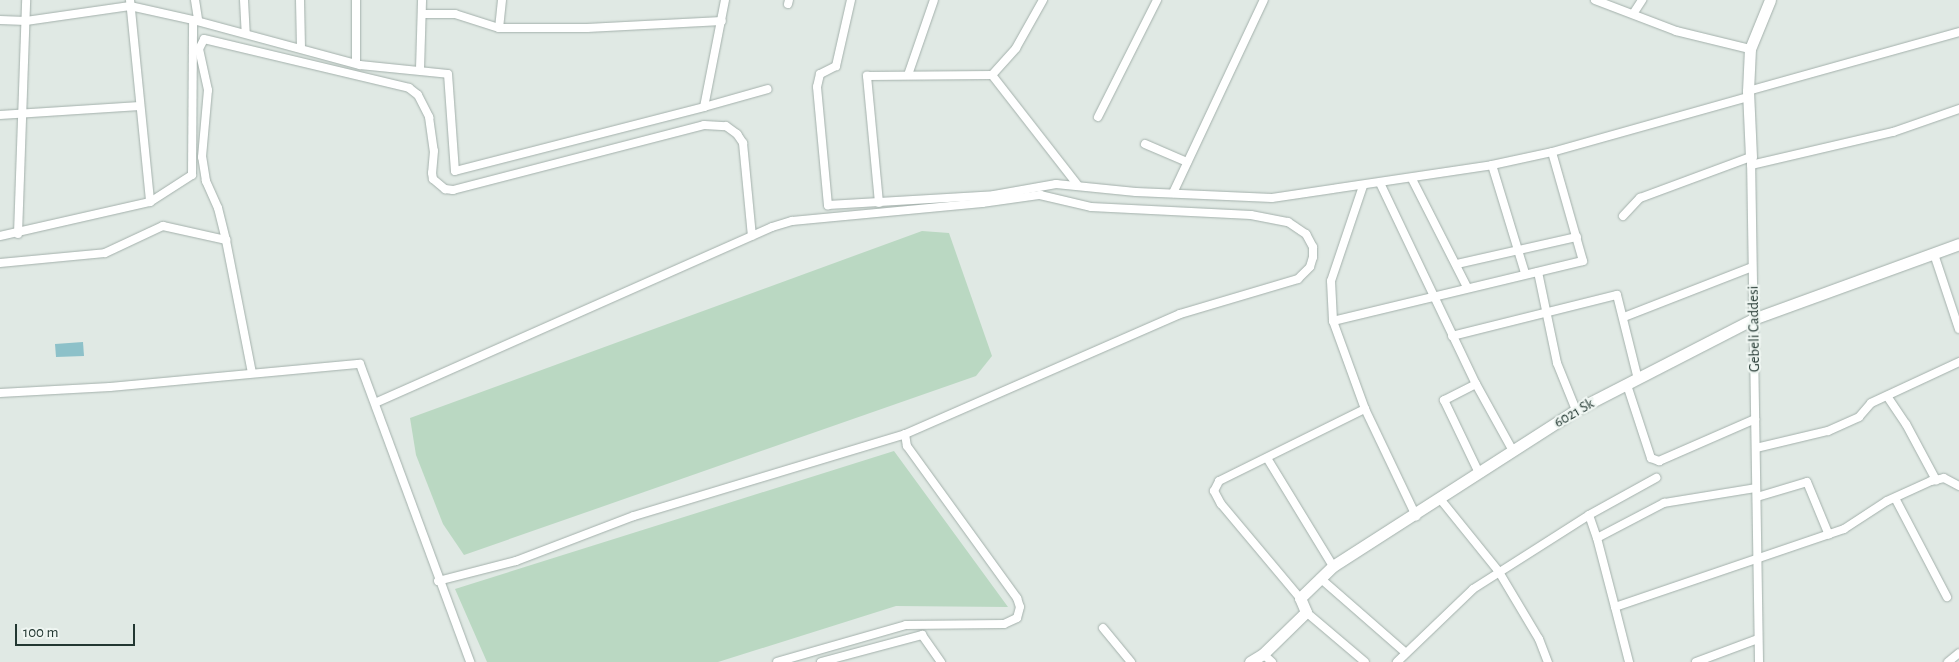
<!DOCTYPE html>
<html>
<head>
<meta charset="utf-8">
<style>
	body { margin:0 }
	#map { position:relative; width:1959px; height:662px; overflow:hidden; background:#e0e9e4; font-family:"Alegreya Sans",sans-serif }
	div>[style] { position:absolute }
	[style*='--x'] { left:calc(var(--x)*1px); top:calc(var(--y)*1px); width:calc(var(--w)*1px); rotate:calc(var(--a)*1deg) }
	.green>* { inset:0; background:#bad8c2 }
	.water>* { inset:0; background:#8dc1c9 }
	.roads { filter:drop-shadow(0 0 1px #a3b0ab) drop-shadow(0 0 1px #a3b0ab) }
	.street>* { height:8px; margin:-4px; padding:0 4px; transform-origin:4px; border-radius:4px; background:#fff }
	.secondary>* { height:11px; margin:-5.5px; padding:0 5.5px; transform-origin:5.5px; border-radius:5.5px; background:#fff }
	span { translate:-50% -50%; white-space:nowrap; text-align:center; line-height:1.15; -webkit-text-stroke:4.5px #eff6f2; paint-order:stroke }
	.street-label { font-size:15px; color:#223731 }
	.scale { position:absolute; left:15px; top:624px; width:120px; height:22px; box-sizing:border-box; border:2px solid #223731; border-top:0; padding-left:6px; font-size:15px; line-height:18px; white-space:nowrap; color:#223731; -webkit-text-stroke:4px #eff6f2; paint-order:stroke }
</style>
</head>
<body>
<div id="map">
	<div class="green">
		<i style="clip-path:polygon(922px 231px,949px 233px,992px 356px,976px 376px,464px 555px,443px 524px,416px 455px,410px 418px)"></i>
		<i style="clip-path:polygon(894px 451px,1008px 607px,896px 606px,718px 662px,487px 662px,455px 589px)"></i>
	</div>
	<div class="water">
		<i style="clip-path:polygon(83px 342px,84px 356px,56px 357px,55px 344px)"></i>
	</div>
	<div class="roads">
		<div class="street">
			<i style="--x:130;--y:0;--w:203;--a:84.3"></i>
			<i style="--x:195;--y:0;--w:19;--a:81"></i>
			<i style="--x:244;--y:0;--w:33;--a:87"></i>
			<i style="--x:300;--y:0;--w:48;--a:88.8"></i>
			<i style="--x:502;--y:0;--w:28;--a:96"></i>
			<i style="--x:499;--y:28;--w:88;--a:0"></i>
			<i style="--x:587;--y:28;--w:135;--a:-3"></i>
			<i style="--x:725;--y:0;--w:109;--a:101.1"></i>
			<i style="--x:704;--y:107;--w:66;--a:-15.7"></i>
			<i style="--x:851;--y:0;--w:68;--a:102.8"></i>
			<i style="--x:836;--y:66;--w:18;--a:153"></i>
			<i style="--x:820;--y:74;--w:13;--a:103"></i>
			<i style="--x:817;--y:87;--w:119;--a:84.7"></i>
			<i style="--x:828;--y:205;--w:166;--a:-3.4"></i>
			<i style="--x:994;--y:195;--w:63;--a:-10.1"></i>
			<i style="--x:1056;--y:184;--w:80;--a:5.7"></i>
			<i style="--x:1136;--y:192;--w:136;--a:2.5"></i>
			<i style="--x:1272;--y:198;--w:222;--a:-8.5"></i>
			<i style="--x:1492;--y:165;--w:61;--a:-12.2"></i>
			<i style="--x:1552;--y:152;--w:204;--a:-15.7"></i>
			<i style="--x:1595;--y:0;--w:87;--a:20.9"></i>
			<i style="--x:1676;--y:31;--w:76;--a:13.7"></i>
			<i style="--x:788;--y:4;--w:4;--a:-76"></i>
			<i style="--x:422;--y:14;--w:33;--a:0"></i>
			<i style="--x:455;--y:14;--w:46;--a:17.7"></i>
			<i style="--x:1633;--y:14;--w:17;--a:-57"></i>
			<i style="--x:0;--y:20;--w:26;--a:2"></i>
			<i style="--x:26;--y:21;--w:105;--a:-8.2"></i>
			<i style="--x:130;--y:6;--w:65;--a:12.5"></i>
			<i style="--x:356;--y:63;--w:63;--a:-90"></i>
			<i style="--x:420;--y:69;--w:69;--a:-88.3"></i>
			<i style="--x:908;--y:75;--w:79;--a:-70.9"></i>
			<i style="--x:992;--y:75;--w:138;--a:52.1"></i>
			<i style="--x:1748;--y:91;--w:219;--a:-15.6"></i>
			<i style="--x:0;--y:115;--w:140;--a:-3.7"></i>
			<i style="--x:1098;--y:117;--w:131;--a:-63.2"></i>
			<i style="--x:1145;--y:144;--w:46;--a:23.2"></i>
			<i style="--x:1492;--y:165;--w:113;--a:73"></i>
			<i style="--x:1751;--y:165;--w:146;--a:-13.1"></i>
			<i style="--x:1893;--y:132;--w:70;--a:-19.2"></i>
			<i style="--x:1412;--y:179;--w:121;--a:63"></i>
			<i style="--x:1380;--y:183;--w:223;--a:64.5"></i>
			<i style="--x:1476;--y:384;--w:77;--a:61.1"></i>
			<i style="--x:1363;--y:186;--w:100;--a:108.6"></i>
			<i style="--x:1331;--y:281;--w:40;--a:87.1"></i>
			<i style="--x:1333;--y:321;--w:94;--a:70"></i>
			<i style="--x:1365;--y:409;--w:119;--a:64.5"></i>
			<i style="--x:1173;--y:193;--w:213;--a:-64.8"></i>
			<i style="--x:879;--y:203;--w:128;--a:-95.4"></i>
			<i style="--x:867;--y:76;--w:125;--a:-0.5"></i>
			<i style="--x:992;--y:75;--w:36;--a:-48"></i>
			<i style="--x:1016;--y:48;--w:55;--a:-60.6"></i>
			<i style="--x:1623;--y:216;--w:25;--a:-47"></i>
			<i style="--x:1640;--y:198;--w:118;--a:-20.3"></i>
			<i style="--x:1751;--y:157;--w:505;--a:89.09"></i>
			<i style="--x:18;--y:234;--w:234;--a:-88"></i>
			<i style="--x:0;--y:236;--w:154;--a:-12.8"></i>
			<i style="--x:150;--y:202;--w:50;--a:-32.7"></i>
			<i style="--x:192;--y:175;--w:155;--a:-89.6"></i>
			<i style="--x:193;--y:20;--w:173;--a:15.1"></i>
			<i style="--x:360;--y:65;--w:88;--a:5.8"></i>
			<i style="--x:448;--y:74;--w:97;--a:85.9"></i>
			<i style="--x:455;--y:171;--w:257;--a:-14.4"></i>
			<i style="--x:1934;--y:254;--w:79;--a:71.6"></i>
			<i style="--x:0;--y:263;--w:105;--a:-5.4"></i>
			<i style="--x:105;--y:253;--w:64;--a:-25"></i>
			<i style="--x:163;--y:226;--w:65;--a:12.5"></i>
			<i style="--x:1457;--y:264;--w:123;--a:-12.7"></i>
			<i style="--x:1538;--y:272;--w:93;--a:78.2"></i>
			<i style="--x:1557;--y:363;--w:51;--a:68"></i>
			<i style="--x:1624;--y:317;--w:137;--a:-21.3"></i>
			<i style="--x:1333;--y:321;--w:257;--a:-13.5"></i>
			<i style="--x:1583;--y:261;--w:113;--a:-105.9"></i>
			<i style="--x:1452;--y:336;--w:170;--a:-14"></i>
			<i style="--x:1617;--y:295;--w:87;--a:76"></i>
			<i style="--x:252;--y:373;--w:136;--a:-101.1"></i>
			<i style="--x:226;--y:240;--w:33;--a:-104"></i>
			<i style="--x:218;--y:208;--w:30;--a:-114"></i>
			<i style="--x:206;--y:181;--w:24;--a:-99"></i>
			<i style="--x:202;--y:157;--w:67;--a:-84.9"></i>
			<i style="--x:208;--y:90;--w:42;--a:-102.4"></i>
			<i style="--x:199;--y:49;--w:11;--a:-63"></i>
			<i style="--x:204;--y:39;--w:211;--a:13.4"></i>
			<i style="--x:409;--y:88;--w:11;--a:38"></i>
			<i style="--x:418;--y:95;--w:25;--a:63"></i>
			<i style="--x:429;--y:117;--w:34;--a:82"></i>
			<i style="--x:434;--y:151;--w:22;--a:95"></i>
			<i style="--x:432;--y:173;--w:6;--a:81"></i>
			<i style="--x:433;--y:179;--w:16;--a:40"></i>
			<i style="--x:445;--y:189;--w:8;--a:7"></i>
			<i style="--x:453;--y:190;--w:259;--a:-14.5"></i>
			<i style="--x:704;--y:125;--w:22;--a:3"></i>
			<i style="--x:726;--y:126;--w:14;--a:36"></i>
			<i style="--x:737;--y:134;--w:11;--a:56"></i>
			<i style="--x:743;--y:143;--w:93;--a:84.5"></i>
			<i style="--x:1476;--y:384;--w:36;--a:153"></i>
			<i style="--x:1444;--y:400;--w:81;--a:64.4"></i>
			<i style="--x:1627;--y:385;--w:77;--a:71.8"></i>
			<i style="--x:1651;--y:458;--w:9;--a:21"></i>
			<i style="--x:1659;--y:461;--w:105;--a:-23.6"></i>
			<i style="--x:0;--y:393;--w:110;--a:-3.1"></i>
			<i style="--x:110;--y:387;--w:251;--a:-5.3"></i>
			<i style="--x:360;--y:364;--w:318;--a:69.7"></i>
			<i style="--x:1887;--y:396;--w:34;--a:56"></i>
			<i style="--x:1906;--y:424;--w:64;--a:61.8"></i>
			<i style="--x:375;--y:403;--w:434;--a:-23.9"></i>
			<i style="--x:772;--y:227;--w:21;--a:-17"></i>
			<i style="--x:792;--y:221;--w:191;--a:-5.4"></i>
			<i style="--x:982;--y:203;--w:59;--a:-7.9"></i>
			<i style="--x:1040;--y:195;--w:52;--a:13.2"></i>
			<i style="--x:1091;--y:207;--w:160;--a:2.9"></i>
			<i style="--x:1251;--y:215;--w:38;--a:11"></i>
			<i style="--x:1288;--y:222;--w:22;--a:34"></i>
			<i style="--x:1306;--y:234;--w:15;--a:62"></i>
			<i style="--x:1313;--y:247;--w:10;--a:90"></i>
			<i style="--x:1313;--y:257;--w:10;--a:107"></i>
			<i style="--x:1310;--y:267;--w:17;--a:135"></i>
			<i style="--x:1298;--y:279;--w:123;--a:163.5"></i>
			<i style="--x:1180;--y:314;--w:300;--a:156.4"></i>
			<i style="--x:905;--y:434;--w:12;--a:81"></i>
			<i style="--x:907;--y:446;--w:188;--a:54.1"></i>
			<i style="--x:1017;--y:598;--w:9;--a:72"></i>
			<i style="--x:1020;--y:607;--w:11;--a:105"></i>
			<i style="--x:1017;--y:618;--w:14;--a:155"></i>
			<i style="--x:1004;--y:624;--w:98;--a:179.4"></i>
			<i style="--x:906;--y:625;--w:134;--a:164"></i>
			<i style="--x:1756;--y:448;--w:74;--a:-13.3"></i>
			<i style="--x:1828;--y:431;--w:34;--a:-24"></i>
			<i style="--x:1859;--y:417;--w:18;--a:-49"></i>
			<i style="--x:1871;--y:403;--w:97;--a:-25"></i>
			<i style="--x:1267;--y:458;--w:127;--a:58.6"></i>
			<i style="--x:1757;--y:497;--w:52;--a:-16.7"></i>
			<i style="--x:1807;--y:482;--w:57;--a:67.5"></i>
			<i style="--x:1895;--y:498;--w:112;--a:62.3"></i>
			<i style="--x:1441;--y:500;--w:92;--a:51.1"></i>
			<i style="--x:1499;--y:572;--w:78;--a:59.2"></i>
			<i style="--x:1539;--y:639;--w:25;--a:69"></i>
			<i style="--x:1589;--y:515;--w:77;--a:-28.9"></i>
			<i style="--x:1597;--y:538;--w:71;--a:75.4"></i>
			<i style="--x:1615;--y:607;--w:242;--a:-18.8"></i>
			<i style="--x:1844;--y:529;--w:51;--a:-33.1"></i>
			<i style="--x:1887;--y:501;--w:48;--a:-24.4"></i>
			<i style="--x:1931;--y:481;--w:13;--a:-13"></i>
			<i style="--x:1944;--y:478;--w:17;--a:28"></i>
			<i style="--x:1320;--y:578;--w:114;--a:41.1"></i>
			<i style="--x:438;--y:581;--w:81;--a:-14.4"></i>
			<i style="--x:516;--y:561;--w:126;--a:-20.9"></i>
			<i style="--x:634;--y:516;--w:283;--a:-16.8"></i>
			<i style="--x:1300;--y:598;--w:123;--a:-130"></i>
			<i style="--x:1221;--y:504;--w:15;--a:-118"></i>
			<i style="--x:1214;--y:491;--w:11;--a:-63"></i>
			<i style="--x:1219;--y:481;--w:163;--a:-26.3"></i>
			<i style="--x:1615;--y:607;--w:57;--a:75.7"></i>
			<i style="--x:1306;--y:612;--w:77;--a:40.3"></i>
			<i style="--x:1103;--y:628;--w:44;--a:50.5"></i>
			<i style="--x:1263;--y:654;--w:12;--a:42"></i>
			<i style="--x:821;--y:662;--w:105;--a:-15"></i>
			<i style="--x:922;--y:635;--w:33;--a:55"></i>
			<i style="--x:1397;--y:662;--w:105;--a:-43.8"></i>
			<i style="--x:1473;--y:589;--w:138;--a:-32.5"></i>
			<i style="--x:1589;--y:515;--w:24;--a:71"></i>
			<i style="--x:1597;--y:538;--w:76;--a:-27.6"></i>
			<i style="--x:1664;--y:503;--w:93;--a:-9.3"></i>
			<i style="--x:1696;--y:662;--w:66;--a:-20.4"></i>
			<i style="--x:1948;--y:662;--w:14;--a:-39"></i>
		</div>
		<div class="secondary">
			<i style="--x:1751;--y:157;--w:66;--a:-92.6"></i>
			<i style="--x:1748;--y:91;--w:42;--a:-87.3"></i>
			<i style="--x:1750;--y:49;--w:53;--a:-67.8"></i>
			<i style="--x:1250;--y:662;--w:15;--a:-32"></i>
			<i style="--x:1263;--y:654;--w:60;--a:-44.3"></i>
			<i style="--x:1306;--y:612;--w:15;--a:-113"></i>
			<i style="--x:1300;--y:598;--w:46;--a:-44.1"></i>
			<i style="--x:1333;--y:566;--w:289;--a:-32.7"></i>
			<i style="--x:1576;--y:410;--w:199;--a:-27.2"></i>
			<i style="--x:1753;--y:319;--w:219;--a:-20"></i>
		</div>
	</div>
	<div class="street-label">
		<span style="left:1754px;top:329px;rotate:-91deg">Gebeli Caddesi</span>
		<span style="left:1574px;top:413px;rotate:-30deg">6021 Sk</span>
	</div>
	<div class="scale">100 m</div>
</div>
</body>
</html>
